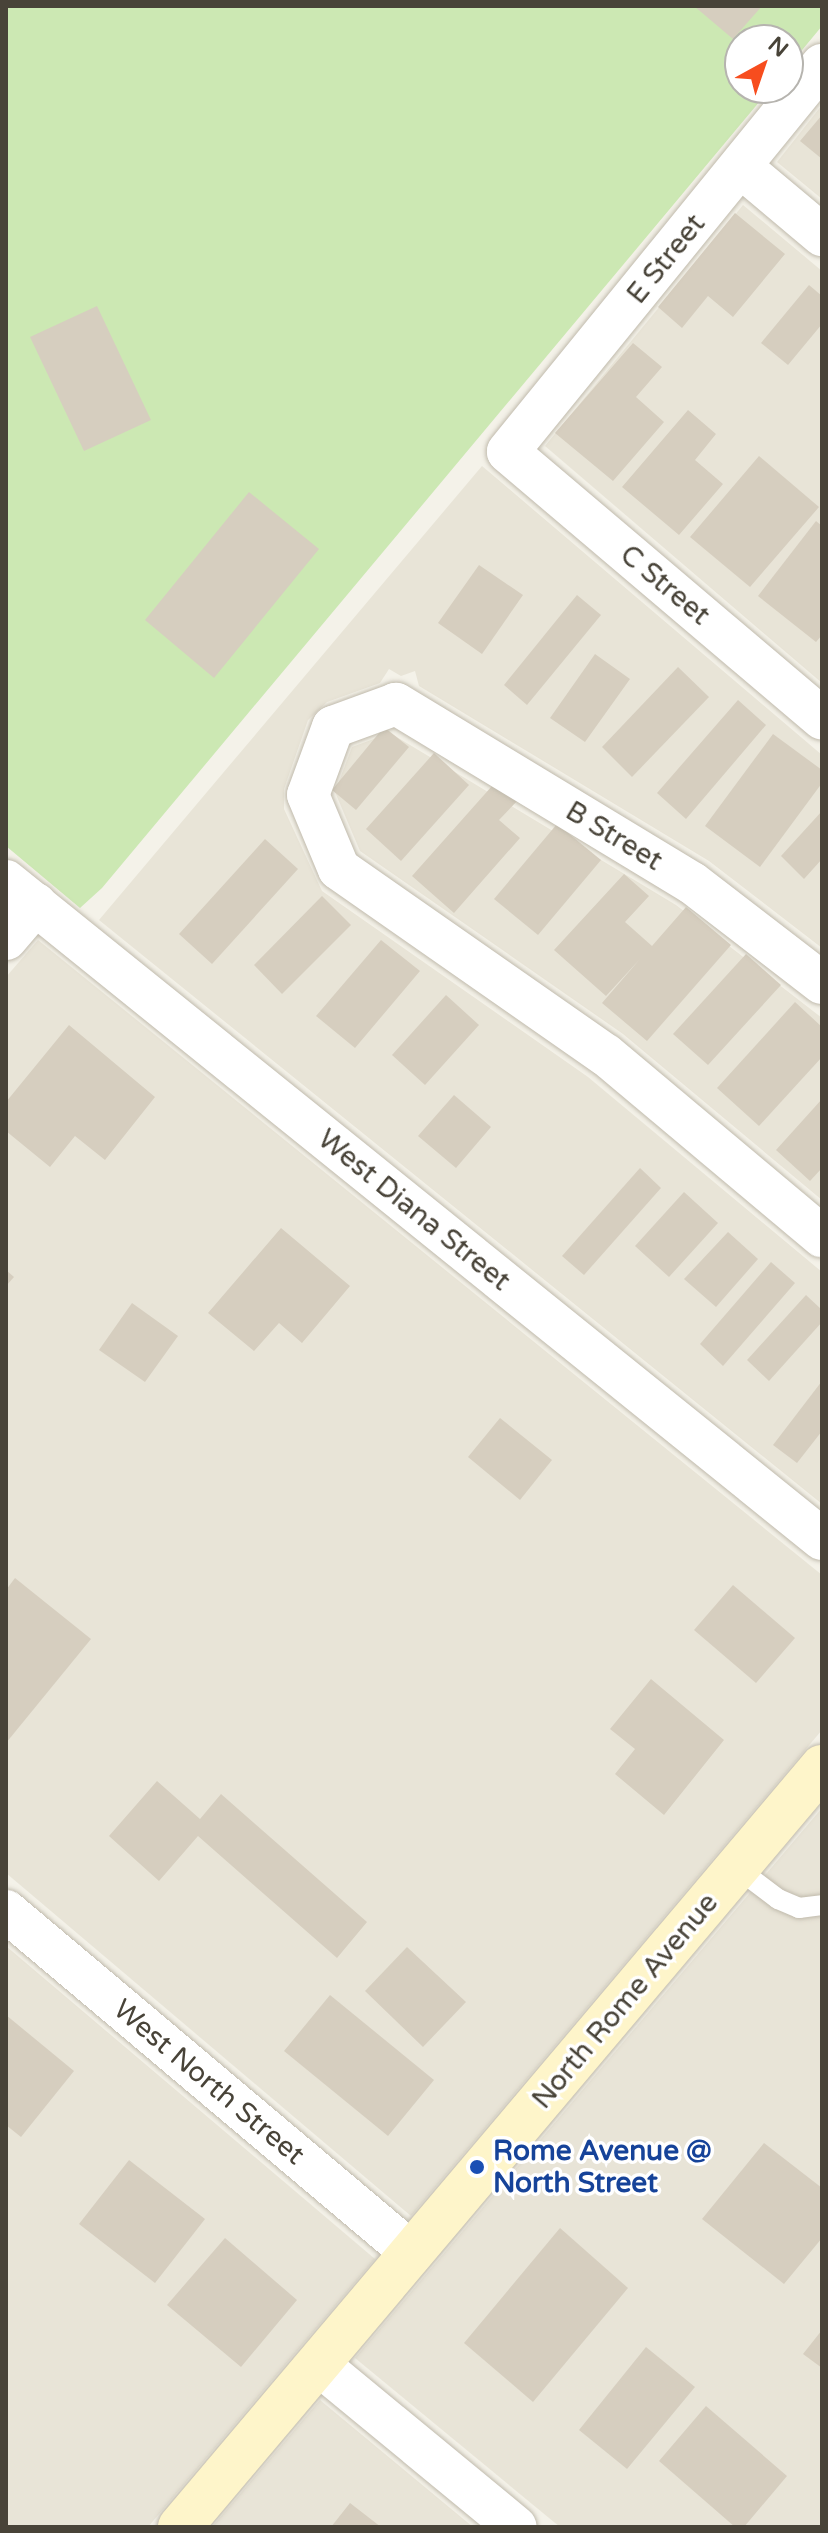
<!DOCTYPE html>
<html>
<head>
<meta charset="utf-8">
<style>
	body { margin:0 }
	#map { position:relative; width:828px; height:2533px; overflow:hidden; background:#f4f2e9; font-family:"Varela Round",sans-serif }
	div>[style] { position:absolute }
	[style*='--x'] { left:calc(var(--x)*1px); top:calc(var(--y)*1px); width:calc(var(--w)*1px); rotate:calc(var(--a)*1deg) }
	.residential>* { inset:0; background:#e8e4d7 }
	.green>* { inset:0; background:#cce8b3 }
	.building>* { inset:0; background:#d6cebf }
	.roads { filter:drop-shadow(0 0 2px #c0baac) drop-shadow(0 0 2px #c0baac) }
	.lane>* { height:20px; margin:-10px; padding:0 10px; transform-origin:10px; border-radius:10px; background:#fff }
	.street>* { height:42px; margin:-21px; padding:0 21px; transform-origin:21px; border-radius:21px; background:#fff }
	.secondary>* { height:44px; margin:-22px; padding:0 22px; transform-origin:22px; border-radius:22px; background:#fef5ca }
	.dots>* { width:22px; height:22px; translate:-50% -50%; box-sizing:border-box; border:4px solid #fff; border-radius:50% }
	span { translate:-50% -50%; white-space:nowrap; text-align:center; line-height:1.15; -webkit-text-stroke:7px #fff; paint-order:stroke }
	.street-label { font-size:28px; color:#484338 }
	.transit-label { font-size:28px; color:#164399; font-weight:700 }
	.left { translate:0 -50%; text-align:left }
	.frame { position:absolute; inset:0; border:8px solid #484338; pointer-events:none }
	.north { position:absolute; left:724px; top:24px; width:80px; height:80px; box-sizing:border-box; background:#fff; border:2px solid #b6b4af; border-radius:50%; rotate:40deg; font-size:22px; font-weight:700; line-height:32px; text-align:center; color:#484338 }
	.north::after { content:''; display:block; margin:auto; width:28px; height:36px; background:#f74d1e; clip-path:polygon(50% 0,100% 100%,50% 72%,0 100%) }
</style>
</head>
<body>
<div id="map">
	<div class="residential">
		<i style="clip-path:polygon(822px 105px,822px 199px,777px 162px)"></i>
		<i style="clip-path:polygon(743px 205px,822px 271px,822px 683px,545px 446px)"></i>
		<i style="clip-path:polygon(482px 466px,822px 755px,822px 948px,709px 861px,419px 686px,415px 671px,401px 676px,389px 669px,380px 683px,327px 702px,308px 720px,284px 789px,284px 809px,322px 891px,588px 1077px,822px 1272px,822px 1504px,99px 920px)"></i>
		<i style="clip-path:polygon(390px 733px,676px 905px,822px 1018px,822px 1200px,623px 1034px,360px 851px,335px 792px,352px 747px)"></i>
		<i style="clip-path:polygon(38px 940px,822px 1575px,822px 1730px,411px 2216px,6px 1873px,6px 977px)"></i>
		<i style="clip-path:polygon(822px 1808px,822px 2527px,560px 2527px,355px 2358px)"></i>
		<i style="clip-path:polygon(6px 1946px,375px 2259px,148px 2527px,6px 2527px)"></i>
		<i style="clip-path:polygon(320px 2400px,473px 2527px,212px 2527px)"></i>
	</div>
	<div class="green">
		<i style="clip-path:polygon(6px 6px,822px 6px,822px 26px,788px 67px,788px 40px,740px 40px,740px 88px,771px 88px,102px 888px,80px 908px,6px 846px)"></i>
	</div>
	<div class="building">
		<i style="clip-path:polygon(694px 6px,762px 6px,733px 39px)"></i>
		<i style="clip-path:polygon(822px 115px,822px 159px,800px 141px)"></i>
		<i style="clip-path:polygon(735px 213px,785px 254px,733px 317px,708px 296px,682px 328px,658px 307px)"></i>
		<i style="clip-path:polygon(809px 285px,822px 296px,822px 324px,788px 365px,761px 343px)"></i>
		<i style="clip-path:polygon(97px 306px,151px 420px,84px 451px,30px 337px)"></i>
		<i style="clip-path:polygon(633px 343px,662px 367px,636px 397px,664px 422px,613px 481px,555px 433px)"></i>
		<i style="clip-path:polygon(688px 410px,716px 434px,695px 460px,723px 484px,679px 535px,622px 487px)"></i>
		<i style="clip-path:polygon(759px 456px,819px 507px,750px 587px,690px 537px)"></i>
		<i style="clip-path:polygon(249px 492px,319px 549px,214px 678px,145px 620px)"></i>
		<i style="clip-path:polygon(816px 521px,822px 526px,822px 635px,816px 642px,758px 596px)"></i>
		<i style="clip-path:polygon(479px 565px,523px 595px,482px 654px,438px 623px)"></i>
		<i style="clip-path:polygon(577px 595px,601px 615px,527px 705px,504px 685px)"></i>
		<i style="clip-path:polygon(595px 654px,630px 679px,585px 742px,550px 718px)"></i>
		<i style="clip-path:polygon(678px 667px,709px 697px,632px 777px,602px 747px)"></i>
		<i style="clip-path:polygon(738px 700px,766px 725px,686px 819px,657px 793px)"></i>
		<i style="clip-path:polygon(384px 727px,409px 747px,356px 810px,332px 790px)"></i>
		<i style="clip-path:polygon(773px 734px,822px 770px,822px 783px,760px 867px,705px 826px)"></i>
		<i style="clip-path:polygon(434px 753px,469px 785px,401px 861px,366px 829px)"></i>
		<i style="clip-path:polygon(500px 777px,522px 796px,499px 820px,520px 838px,454px 913px,412px 876px)"></i>
		<i style="clip-path:polygon(822px 811px,822px 859px,804px 879px,781px 856px)"></i>
		<i style="clip-path:polygon(557px 824px,601px 860px,538px 935px,494px 899px)"></i>
		<i style="clip-path:polygon(265px 839px,298px 869px,212px 964px,179px 934px)"></i>
		<i style="clip-path:polygon(624px 874px,649px 896px,625px 922px,652px 946px,686px 907px,731px 945px,647px 1041px,602px 1003px,640px 959px,606px 996px,554px 950px)"></i>
		<i style="clip-path:polygon(322px 896px,351px 925px,282px 994px,254px 965px)"></i>
		<i style="clip-path:polygon(381px 940px,420px 971px,355px 1048px,316px 1016px)"></i>
		<i style="clip-path:polygon(746px 954px,781px 985px,708px 1065px,673px 1034px)"></i>
		<i style="clip-path:polygon(446px 995px,479px 1025px,425px 1085px,392px 1055px)"></i>
		<i style="clip-path:polygon(795px 1002px,822px 1027px,822px 1057px,759px 1126px,717px 1088px)"></i>
		<i style="clip-path:polygon(69px 1025px,155px 1097px,105px 1160px,75px 1136px,50px 1167px,6px 1131px,6px 1102px)"></i>
		<i style="clip-path:polygon(454px 1095px,491px 1127px,456px 1168px,418px 1136px)"></i>
		<i style="clip-path:polygon(822px 1099px,822px 1168px,810px 1181px,776px 1150px)"></i>
		<i style="clip-path:polygon(640px 1168px,661px 1188px,584px 1275px,562px 1256px)"></i>
		<i style="clip-path:polygon(684px 1192px,718px 1223px,669px 1277px,635px 1246px)"></i>
		<i style="clip-path:polygon(281px 1228px,350px 1286px,302px 1343px,279px 1323px,254px 1351px,208px 1313px)"></i>
		<i style="clip-path:polygon(728px 1232px,758px 1259px,716px 1307px,684px 1279px)"></i>
		<i style="clip-path:polygon(771px 1262px,795px 1283px,723px 1366px,700px 1344px)"></i>
		<i style="clip-path:polygon(6px 1270px,14px 1277px,6px 1286px)"></i>
		<i style="clip-path:polygon(806px 1295px,822px 1310px,822px 1322px,769px 1381px,747px 1360px)"></i>
		<i style="clip-path:polygon(132px 1303px,178px 1336px,145px 1382px,99px 1350px)"></i>
		<i style="clip-path:polygon(822px 1381px,822px 1431px,797px 1463px,773px 1445px)"></i>
		<i style="clip-path:polygon(500px 1418px,552px 1460px,520px 1500px,468px 1457px)"></i>
		<i style="clip-path:polygon(15px 1578px,91px 1639px,6px 1743px,6px 1590px)"></i>
		<i style="clip-path:polygon(733px 1585px,795px 1638px,756px 1683px,694px 1630px)"></i>
		<i style="clip-path:polygon(651px 1679px,724px 1740px,664px 1815px,615px 1774px,635px 1749px,610px 1729px)"></i>
		<i style="clip-path:polygon(157px 1781px,200px 1819px,221px 1794px,367px 1922px,337px 1958px,198px 1836px,159px 1881px,109px 1836px)"></i>
		<i style="clip-path:polygon(407px 1947px,466px 2002px,423px 2047px,365px 1991px)"></i>
		<i style="clip-path:polygon(330px 1995px,434px 2080px,388px 2136px,284px 2051px)"></i>
		<i style="clip-path:polygon(6px 2015px,74px 2071px,21px 2137px,6px 2125px)"></i>
		<i style="clip-path:polygon(764px 2143px,822px 2188px,822px 2238px,784px 2284px,702px 2219px)"></i>
		<i style="clip-path:polygon(129px 2160px,205px 2219px,155px 2283px,79px 2224px)"></i>
		<i style="clip-path:polygon(560px 2228px,628px 2288px,533px 2402px,464px 2343px)"></i>
		<i style="clip-path:polygon(225px 2238px,297px 2300px,241px 2367px,167px 2305px)"></i>
		<i style="clip-path:polygon(822px 2330px,822px 2368px,803px 2354px)"></i>
		<i style="clip-path:polygon(646px 2347px,695px 2387px,627px 2469px,579px 2430px)"></i>
		<i style="clip-path:polygon(706px 2406px,787px 2476px,744px 2527px,735px 2527px,659px 2461px)"></i>
		<i style="clip-path:polygon(350px 2503px,381px 2527px,331px 2527px)"></i>
	</div>
	<div class="roads">
		<div class="lane">
			<i style="--x:737;--y:1868;--w:51;--a:37.1"></i>
			<i style="--x:778;--y:1899;--w:23;--a:23"></i>
			<i style="--x:799;--y:1908;--w:23;--a:-7"></i>
		</div>
		<div class="street">
			<i style="--x:822;--y:65;--w:498;--a:129.1"></i>
			<i style="--x:508;--y:452;--w:412;--a:40.3"></i>
			<i style="--x:741;--y:167;--w:106;--a:40"></i>
			<i style="--x:6;--y:881;--w:1048;--a:38.88"></i>
			<i style="--x:6;--y:939;--w:46;--a:-49.4"></i>
			<i style="--x:822;--y:983;--w:164;--a:-142.4"></i>
			<i style="--x:692;--y:883;--w:346;--a:-148.8"></i>
			<i style="--x:396;--y:704;--w:67;--a:159.9"></i>
			<i style="--x:333;--y:727;--w:72;--a:110.2"></i>
			<i style="--x:308;--y:795;--w:80;--a:67.3"></i>
			<i style="--x:339;--y:869;--w:325;--a:34.9"></i>
			<i style="--x:606;--y:1055;--w:282;--a:40"></i>
			<i style="--x:6;--y:1911;--w:531;--a:40.11"></i>
			<i style="--x:318;--y:2364;--w:256;--a:39.5"></i>
		</div>
		<div class="secondary">
			<i style="--x:180;--y:2527;--w:995;--a:-49.81"></i>
		</div>
	</div>
	<div class="dots">
		<i style="left:477px;top:2167px;background:#1a4fb4"></i>
	</div>
	<div class="street-label">
		<span style="left:666px;top:259px;rotate:-51deg">E Street</span>
		<span style="left:665px;top:585px;rotate:40deg">C Street</span>
		<span style="left:614px;top:836px;rotate:31deg">B Street</span>
		<span style="left:414px;top:1210px;rotate:39deg">West Diana Street</span>
		<span style="left:625px;top:2001px;rotate:-50deg">North Rome Avenue</span>
		<span style="left:209px;top:2082px;rotate:40deg">West North Street</span>
	</div>
	<div class="transit-label">
		<span class="left" style="left:493px;top:2167px">Rome Avenue @<br>North Street</span>
	</div>
	<div class="frame"></div>
	<div class="north">N</div>
</div>
</body>
</html>
